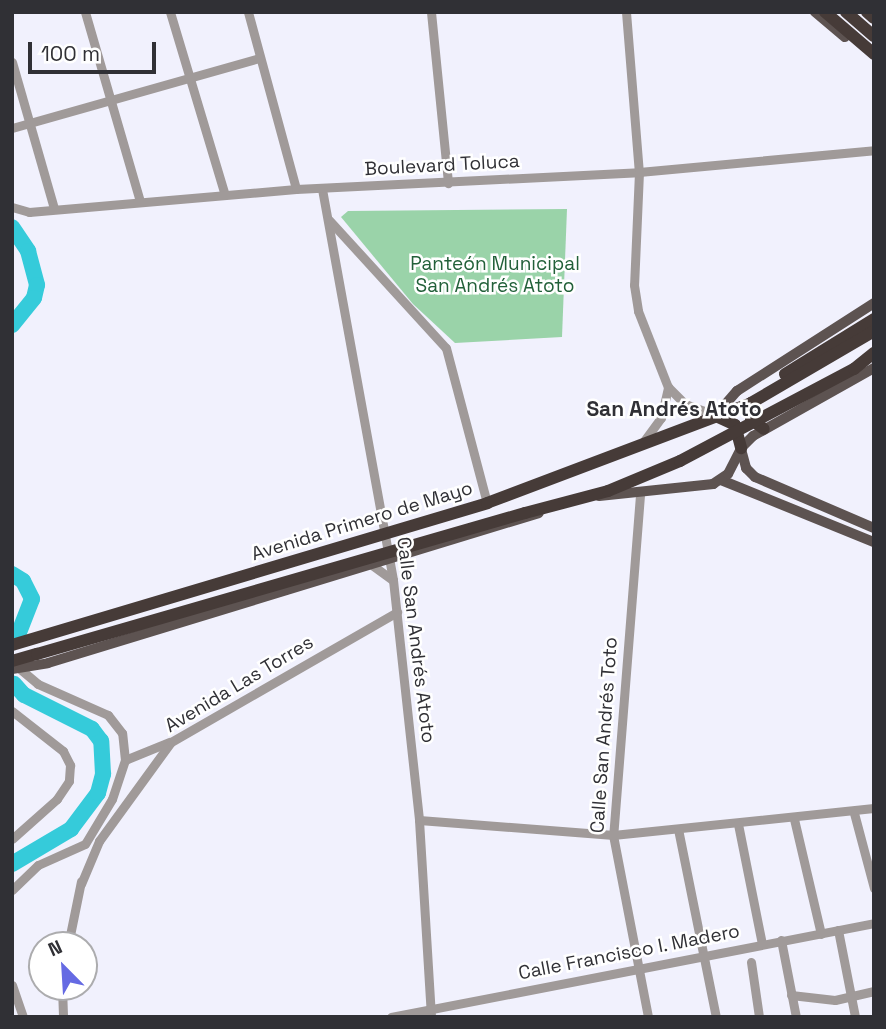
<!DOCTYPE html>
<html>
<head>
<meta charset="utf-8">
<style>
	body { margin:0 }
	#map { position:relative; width:886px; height:1029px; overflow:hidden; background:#f1f1fd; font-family:"Space Grotesk",sans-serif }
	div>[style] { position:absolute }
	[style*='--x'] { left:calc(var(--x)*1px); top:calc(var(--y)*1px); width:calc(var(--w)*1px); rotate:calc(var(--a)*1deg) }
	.green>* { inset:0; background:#9ad3a9 }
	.river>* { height:16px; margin:-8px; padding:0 8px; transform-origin:8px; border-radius:8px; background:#35cbda }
	.minor>* { height:9px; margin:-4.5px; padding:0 4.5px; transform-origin:4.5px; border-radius:4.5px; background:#a09a99 }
	.major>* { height:10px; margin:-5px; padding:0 5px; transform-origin:5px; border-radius:5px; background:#5d5351 }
	.highway>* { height:12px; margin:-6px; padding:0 6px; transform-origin:6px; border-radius:6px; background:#463b38 }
	.highway-bridge>* { height:12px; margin:-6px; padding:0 6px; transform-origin:6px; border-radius:6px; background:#463b38 }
	span { translate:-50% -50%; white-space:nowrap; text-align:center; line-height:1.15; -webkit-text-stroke:5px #fff; paint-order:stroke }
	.street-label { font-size:19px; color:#303035 }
	.park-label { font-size:19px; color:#226039 }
	.neighbourhood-label { font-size:21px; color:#303035; font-weight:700 }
	.frame { position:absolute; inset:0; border:14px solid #303035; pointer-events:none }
	.north { position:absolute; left:28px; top:931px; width:70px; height:70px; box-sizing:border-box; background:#fff; border:2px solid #acacae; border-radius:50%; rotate:336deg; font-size:19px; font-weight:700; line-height:28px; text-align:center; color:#303035 }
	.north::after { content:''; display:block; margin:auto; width:24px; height:32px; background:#656ae3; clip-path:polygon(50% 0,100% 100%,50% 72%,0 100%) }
	.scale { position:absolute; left:28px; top:42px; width:128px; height:32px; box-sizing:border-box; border:4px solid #303035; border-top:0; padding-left:9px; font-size:21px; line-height:24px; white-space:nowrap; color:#303035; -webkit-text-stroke:5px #fff; paint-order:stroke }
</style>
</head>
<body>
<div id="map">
	<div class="green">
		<i style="clip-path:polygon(567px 209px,562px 337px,455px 343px,413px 304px,341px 217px,348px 211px)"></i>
	</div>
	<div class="river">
		<i style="--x:12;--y:227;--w:29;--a:56"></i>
		<i style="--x:28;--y:251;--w:35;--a:75"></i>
		<i style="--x:37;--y:285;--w:13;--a:103"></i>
		<i style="--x:34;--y:298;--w:35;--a:129"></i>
		<i style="--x:12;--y:574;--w:13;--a:32"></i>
		<i style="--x:23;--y:581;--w:20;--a:63"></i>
		<i style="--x:32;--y:599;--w:44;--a:111.3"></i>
		<i style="--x:12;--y:864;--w:69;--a:-30.7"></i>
		<i style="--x:71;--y:829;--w:45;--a:-53.1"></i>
		<i style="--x:98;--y:793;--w:20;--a:-75"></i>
		<i style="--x:103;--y:774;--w:33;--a:-93"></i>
		<i style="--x:101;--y:741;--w:15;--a:-127"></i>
		<i style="--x:92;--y:729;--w:76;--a:-153.4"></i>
		<i style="--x:24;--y:695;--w:15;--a:-132"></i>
	</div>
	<div class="minor">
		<i style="--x:85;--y:12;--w:197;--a:73.8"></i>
		<i style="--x:170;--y:12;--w:191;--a:73.3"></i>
		<i style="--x:248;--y:12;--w:183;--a:74.8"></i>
		<i style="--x:431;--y:12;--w:172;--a:84.3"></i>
		<i style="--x:626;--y:12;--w:161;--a:85.4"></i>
		<i style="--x:639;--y:172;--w:113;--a:92.5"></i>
		<i style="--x:634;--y:285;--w:26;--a:81"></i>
		<i style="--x:638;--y:311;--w:82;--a:68.5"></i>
		<i style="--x:668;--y:387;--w:24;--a:45"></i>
		<i style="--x:685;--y:404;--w:33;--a:20"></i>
		<i style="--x:12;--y:62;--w:152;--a:74"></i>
		<i style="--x:12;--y:128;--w:257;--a:-15.8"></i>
		<i style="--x:322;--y:189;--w:397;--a:79.7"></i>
		<i style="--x:393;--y:580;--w:241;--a:83.8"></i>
		<i style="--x:419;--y:820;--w:197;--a:86.5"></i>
		<i style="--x:12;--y:207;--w:18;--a:16"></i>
		<i style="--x:29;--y:212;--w:268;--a:-4.9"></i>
		<i style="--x:296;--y:189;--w:343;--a:-2.8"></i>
		<i style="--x:639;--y:172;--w:236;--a:-5.3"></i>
		<i style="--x:329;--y:220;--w:173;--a:47.6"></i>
		<i style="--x:446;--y:348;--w:160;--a:75.2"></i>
		<i style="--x:644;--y:441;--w:29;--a:-54"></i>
		<i style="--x:661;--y:418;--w:32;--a:-77"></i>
		<i style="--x:640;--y:495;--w:341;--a:94.5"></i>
		<i style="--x:613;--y:835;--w:185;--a:79.1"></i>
		<i style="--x:372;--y:565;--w:26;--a:36"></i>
		<i style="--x:12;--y:711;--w:65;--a:38.1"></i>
		<i style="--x:63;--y:751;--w:16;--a:63"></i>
		<i style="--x:70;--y:765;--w:16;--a:94"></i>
		<i style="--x:69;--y:781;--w:22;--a:124"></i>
		<i style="--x:57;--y:799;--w:60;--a:138.4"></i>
		<i style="--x:125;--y:760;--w:48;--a:-22.2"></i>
		<i style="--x:854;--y:813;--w:78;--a:75.1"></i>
		<i style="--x:794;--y:819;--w:118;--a:76.8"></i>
		<i style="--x:419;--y:820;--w:195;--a:4.4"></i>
		<i style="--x:613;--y:835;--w:262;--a:-5.9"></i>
		<i style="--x:738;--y:824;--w:122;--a:78.7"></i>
		<i style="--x:678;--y:829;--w:192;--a:78.6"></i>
		<i style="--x:81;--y:884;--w:47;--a:-67.3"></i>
		<i style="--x:99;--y:841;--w:122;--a:-54"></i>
		<i style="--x:171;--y:742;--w:261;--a:-29.9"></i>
		<i style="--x:12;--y:890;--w:36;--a:-44"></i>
		<i style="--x:38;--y:865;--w:51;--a:-24.1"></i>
		<i style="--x:85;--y:844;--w:52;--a:-59"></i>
		<i style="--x:112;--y:799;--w:41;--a:-71.6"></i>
		<i style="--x:125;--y:760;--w:27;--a:-96"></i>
		<i style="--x:122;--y:733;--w:23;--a:-128"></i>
		<i style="--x:108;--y:715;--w:77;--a:-156.1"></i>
		<i style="--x:38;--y:684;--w:23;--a:-140"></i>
		<i style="--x:838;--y:930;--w:89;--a:78.9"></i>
		<i style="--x:781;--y:940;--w:78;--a:79"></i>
		<i style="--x:68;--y:945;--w:65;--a:-78.5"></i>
		<i style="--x:751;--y:962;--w:56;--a:81.7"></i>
		<i style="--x:12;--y:985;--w:34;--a:71"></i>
		<i style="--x:62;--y:987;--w:30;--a:88"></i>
		<i style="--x:791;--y:995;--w:44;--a:6.5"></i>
		<i style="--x:835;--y:1000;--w:40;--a:-13"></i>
		<i style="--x:391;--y:1017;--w:492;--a:-11"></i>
	</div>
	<div class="major">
		<i style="--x:815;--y:12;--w:39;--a:40"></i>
		<i style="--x:716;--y:415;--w:32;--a:-49"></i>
		<i style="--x:737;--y:391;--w:163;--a:-32.7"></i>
		<i style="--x:741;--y:449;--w:20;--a:75"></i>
		<i style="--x:746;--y:468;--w:13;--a:45"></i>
		<i style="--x:755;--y:477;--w:129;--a:23.2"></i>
		<i style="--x:721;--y:480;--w:165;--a:22.1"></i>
		<i style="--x:599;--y:496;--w:115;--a:-6"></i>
		<i style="--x:713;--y:484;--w:18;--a:-34"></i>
		<i style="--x:728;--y:474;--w:29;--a:-63"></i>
		<i style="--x:741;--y:448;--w:17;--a:-45"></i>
		<i style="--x:753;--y:436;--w:139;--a:-29.3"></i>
		<i style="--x:12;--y:669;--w:36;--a:-9"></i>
		<i style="--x:48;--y:663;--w:513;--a:-16.99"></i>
	</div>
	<div class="highway">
		<i style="--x:825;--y:12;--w:65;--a:40.6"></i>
		<i style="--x:846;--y:12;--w:37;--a:41"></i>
		<i style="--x:867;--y:12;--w:9;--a:41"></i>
		<i style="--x:785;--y:374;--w:105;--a:-31.7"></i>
		<i style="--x:751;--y:403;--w:16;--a:90"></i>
		<i style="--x:751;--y:419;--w:16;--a:38"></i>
		<i style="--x:716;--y:416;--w:21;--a:25"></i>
		<i style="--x:735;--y:425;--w:24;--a:75"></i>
		<i style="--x:525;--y:513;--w:86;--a:-14.8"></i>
		<i style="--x:12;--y:645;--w:496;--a:-16.6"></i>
		<i style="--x:487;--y:503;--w:282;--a:-20.7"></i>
		<i style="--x:751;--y:403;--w:143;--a:-30.3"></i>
		<i style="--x:12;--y:661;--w:26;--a:-16"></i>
	</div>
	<div class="highway-bridge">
		<i style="--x:608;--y:491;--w:78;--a:-22.6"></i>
		<i style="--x:680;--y:461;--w:197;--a:-27.9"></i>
		<i style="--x:854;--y:369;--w:26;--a:-39"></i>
		<i style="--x:37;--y:654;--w:508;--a:-16.12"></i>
	</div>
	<div class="street-label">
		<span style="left:442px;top:165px;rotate:-3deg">Boulevard Toluca</span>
		<span style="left:362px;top:521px;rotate:-17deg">Avenida Primero de Mayo</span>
		<span style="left:416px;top:640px;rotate:83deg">Calle San Andrés Atoto</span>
		<span style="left:239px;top:684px;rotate:-31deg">Avenida Las Torres</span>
		<span style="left:604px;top:735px;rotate:-86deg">Calle San Andrés Toto</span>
		<span style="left:629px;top:952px;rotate:-11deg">Calle Francisco I. Madero</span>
	</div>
	<div class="park-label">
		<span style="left:495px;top:275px">Panteón Municipal<br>San Andrés Atoto</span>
	</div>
	<div class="neighbourhood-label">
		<span style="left:674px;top:409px">San Andrés Atoto</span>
	</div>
	<div class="frame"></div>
	<div class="north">N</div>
	<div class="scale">100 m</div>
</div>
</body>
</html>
